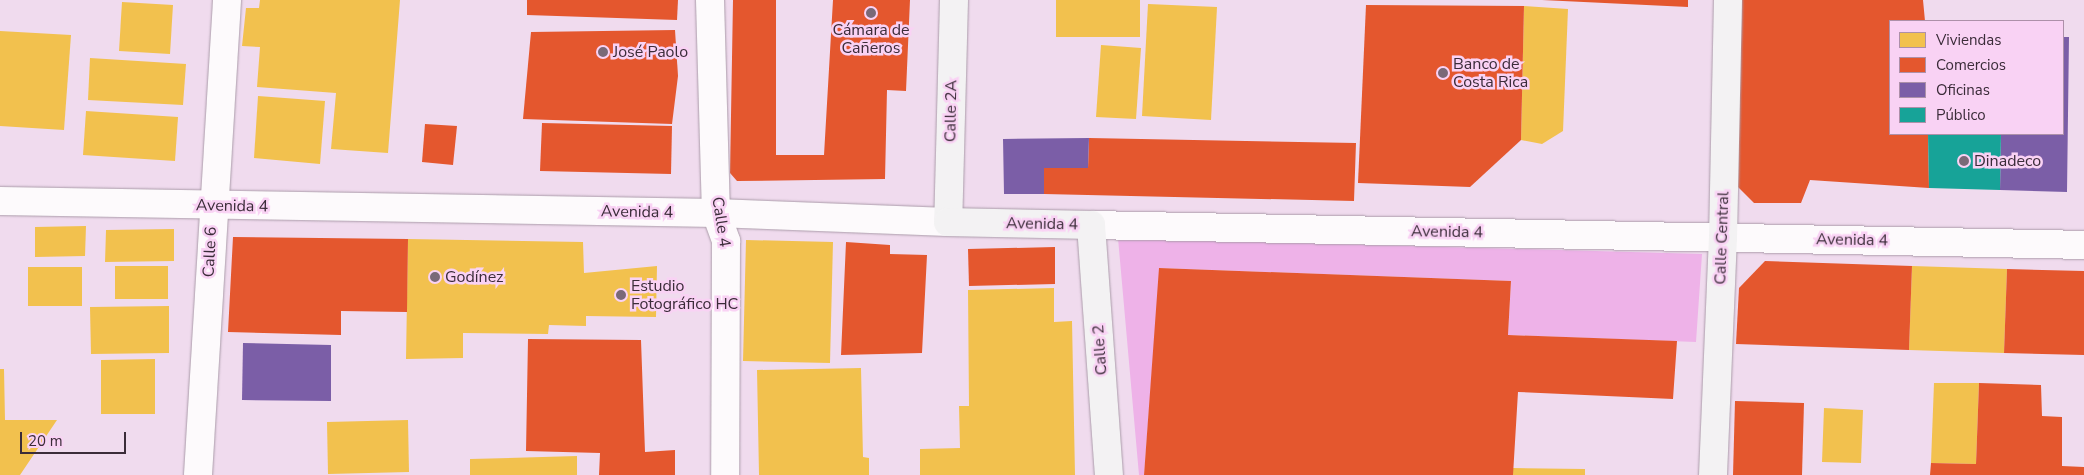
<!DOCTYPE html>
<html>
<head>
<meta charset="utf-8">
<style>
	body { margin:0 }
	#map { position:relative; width:2084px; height:475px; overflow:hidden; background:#f0dbee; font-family:"Nunito Sans",sans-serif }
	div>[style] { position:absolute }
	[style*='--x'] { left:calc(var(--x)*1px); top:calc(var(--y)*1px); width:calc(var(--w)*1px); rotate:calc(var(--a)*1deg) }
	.green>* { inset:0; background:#eeb2e8 }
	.homes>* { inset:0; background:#f2c14e }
	.shops>* { inset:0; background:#e4572e }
	.offices>* { inset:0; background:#7b5ea7 }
	.public>* { inset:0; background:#17a398 }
	.roads { filter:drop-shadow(0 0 1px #ab9caa) drop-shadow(0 0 1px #ab9caa) }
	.street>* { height:28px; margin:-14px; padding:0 14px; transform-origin:14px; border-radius:14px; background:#fdfafc }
	.secondary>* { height:28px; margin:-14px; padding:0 14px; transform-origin:14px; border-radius:14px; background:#f3f2f3 }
	.dots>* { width:14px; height:14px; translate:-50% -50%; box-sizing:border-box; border:2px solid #f9d2f4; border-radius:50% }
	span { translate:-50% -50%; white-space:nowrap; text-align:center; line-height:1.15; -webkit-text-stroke:5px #f9d2f4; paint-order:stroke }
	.poi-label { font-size:16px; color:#3b2c39 }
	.left { translate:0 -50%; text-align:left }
	.street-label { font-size:16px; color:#3b2c39 }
	.legend { position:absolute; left:1889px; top:20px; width:175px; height:115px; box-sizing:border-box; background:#f9d2f4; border:1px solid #ad90a9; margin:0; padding:6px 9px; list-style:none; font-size:15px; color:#3b2c39 }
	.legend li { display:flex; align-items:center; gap:10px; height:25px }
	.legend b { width:25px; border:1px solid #ad90a9 }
	.scale { position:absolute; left:20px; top:432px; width:106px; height:22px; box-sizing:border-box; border:2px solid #3b2c39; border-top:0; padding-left:6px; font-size:15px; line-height:18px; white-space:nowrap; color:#3b2c39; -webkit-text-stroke:4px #f9d2f4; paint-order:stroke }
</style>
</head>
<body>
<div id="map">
	<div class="green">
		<i style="clip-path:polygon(1118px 238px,1702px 254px,1696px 342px,1508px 335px,1511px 281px,1160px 268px,1144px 475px,1139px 475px)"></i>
	</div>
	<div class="homes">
		<i style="clip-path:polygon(260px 0,400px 0,388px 153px,331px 149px,336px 93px,257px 87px,260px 47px,242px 46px,246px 8px,259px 8px)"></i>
		<i style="clip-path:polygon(1056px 0,1140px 0,1140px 37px,1056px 37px)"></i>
		<i style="clip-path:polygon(122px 2px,173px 5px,170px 54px,119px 51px)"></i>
		<i style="clip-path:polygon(1148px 4px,1217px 7px,1211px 120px,1142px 116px)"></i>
		<i style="clip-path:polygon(1524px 6px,1568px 9px,1563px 131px,1542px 144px,1521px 140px)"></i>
		<i style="clip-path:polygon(0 31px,71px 35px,64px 130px,0 126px)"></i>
		<i style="clip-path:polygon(1101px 45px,1141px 48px,1136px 119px,1096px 117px)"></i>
		<i style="clip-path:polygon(90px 58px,186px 64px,183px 105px,88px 100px)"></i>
		<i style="clip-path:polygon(258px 96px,325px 101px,320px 164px,254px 158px)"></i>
		<i style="clip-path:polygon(86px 111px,178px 117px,175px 161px,83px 155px)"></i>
		<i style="clip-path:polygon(86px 226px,85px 256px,35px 257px,35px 227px)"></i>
		<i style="clip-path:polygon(174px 229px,174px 261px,105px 262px,106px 230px)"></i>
		<i style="clip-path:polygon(408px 239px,583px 242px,584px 273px,657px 266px,656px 317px,586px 316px,586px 326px,549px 325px,548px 334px,463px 333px,463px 358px,406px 359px)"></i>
		<i style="clip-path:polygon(746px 240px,833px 242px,830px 363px,743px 361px)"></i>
		<i style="clip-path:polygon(115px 266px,168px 266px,168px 299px,115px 299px)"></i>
		<i style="clip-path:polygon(1912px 266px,2007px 269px,2004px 353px,1909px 350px)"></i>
		<i style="clip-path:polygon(28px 267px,82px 267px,82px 306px,28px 306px)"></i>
		<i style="clip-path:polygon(1054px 288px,1054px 322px,1072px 321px,1075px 475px,920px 475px,920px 449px,960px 448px,959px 406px,969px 406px,968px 290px)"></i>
		<i style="clip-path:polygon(169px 306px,169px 353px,91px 354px,90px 307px)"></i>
		<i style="clip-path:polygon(155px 359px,155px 414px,101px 414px,101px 360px)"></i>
		<i style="clip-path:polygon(861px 368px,863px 457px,869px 458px,869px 475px,759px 475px,757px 370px)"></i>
		<i style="clip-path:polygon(0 369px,4px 369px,5px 420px,57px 420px,20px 475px,0 475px)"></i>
		<i style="clip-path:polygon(1934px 383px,1979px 383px,1976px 464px,1931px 463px)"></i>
		<i style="clip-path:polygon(1824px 408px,1863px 410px,1861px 463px,1822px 462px)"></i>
		<i style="clip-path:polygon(408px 420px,409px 472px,328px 474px,327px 422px)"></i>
		<i style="clip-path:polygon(577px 456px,577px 475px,470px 475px,470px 459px)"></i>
		<i style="clip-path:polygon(1513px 468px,1585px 469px,1585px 475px,1513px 475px)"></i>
	</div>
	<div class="shops">
		<i style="clip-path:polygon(527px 0,678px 0,677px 20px,527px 15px)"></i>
		<i style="clip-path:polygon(733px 0,776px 0,776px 155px,824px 155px,833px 0,910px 0,906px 91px,887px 90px,885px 179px,737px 181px,730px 173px)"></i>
		<i style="clip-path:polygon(1542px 0,1688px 0,1688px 7px)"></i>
		<i style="clip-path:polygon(1742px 0,1923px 0,1925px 21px,1890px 21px,1890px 134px,1928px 134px,1929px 188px,1810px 180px,1801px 203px,1754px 203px,1736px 185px)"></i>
		<i style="clip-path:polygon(1366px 5px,1524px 6px,1521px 140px,1470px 187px,1358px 183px)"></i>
		<i style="clip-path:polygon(675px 30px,678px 76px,672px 124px,523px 119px,531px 32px)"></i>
		<i style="clip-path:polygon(542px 123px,672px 126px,671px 174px,540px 171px)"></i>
		<i style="clip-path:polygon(425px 124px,457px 126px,453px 165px,422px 162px)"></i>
		<i style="clip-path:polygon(1089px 138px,1356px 143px,1354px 201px,1044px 194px,1044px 168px,1088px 168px)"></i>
		<i style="clip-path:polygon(233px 237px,408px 239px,407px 312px,341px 311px,341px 335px,228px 332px)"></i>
		<i style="clip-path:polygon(846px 242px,890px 245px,890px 254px,927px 255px,922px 353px,841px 355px)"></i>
		<i style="clip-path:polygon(1055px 247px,1055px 284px,969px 286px,968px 249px)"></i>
		<i style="clip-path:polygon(1765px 261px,1912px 266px,1909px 350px,1736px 344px,1739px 288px)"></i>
		<i style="clip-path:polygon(1159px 268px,1511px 281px,1508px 335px,1677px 341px,1673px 399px,1518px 392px,1513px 475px,1144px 475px)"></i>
		<i style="clip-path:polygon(2007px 269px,2084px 271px,2084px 355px,2004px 353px)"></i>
		<i style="clip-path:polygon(528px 339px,641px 340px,645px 452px,675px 450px,675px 475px,599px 475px,600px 453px,526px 451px)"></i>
		<i style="clip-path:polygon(1979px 383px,2041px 385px,2042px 416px,2062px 417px,2062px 466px,2084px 467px,2084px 475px,1930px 475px,1931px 463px,1976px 464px)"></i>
		<i style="clip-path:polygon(1735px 401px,1804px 403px,1802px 475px,1733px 475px)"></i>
	</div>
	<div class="offices">
		<i style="clip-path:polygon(2063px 37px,2069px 37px,2067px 192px,2000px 190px,2001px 134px,2063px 134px)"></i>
		<i style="clip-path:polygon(1089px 138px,1088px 168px,1044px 168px,1044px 194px,1004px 194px,1003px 139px)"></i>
		<i style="clip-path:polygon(243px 343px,331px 345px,331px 401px,242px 400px)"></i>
	</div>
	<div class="public">
		<i style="clip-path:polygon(1928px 134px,2001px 134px,2000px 190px,1929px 188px)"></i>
	</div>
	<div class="roads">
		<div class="street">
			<i style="--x:710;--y:0;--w:213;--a:88.4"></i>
			<i style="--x:716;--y:213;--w:30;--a:70"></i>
			<i style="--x:726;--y:241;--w:234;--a:90.2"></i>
			<i style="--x:0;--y:201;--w:716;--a:0.96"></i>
			<i style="--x:716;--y:213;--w:232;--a:2.2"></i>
			<i style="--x:1091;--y:225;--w:993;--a:1.15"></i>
			<i style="--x:198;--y:475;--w:476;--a:-86.5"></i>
		</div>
		<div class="secondary">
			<i style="--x:954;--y:0;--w:222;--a:91.5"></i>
			<i style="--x:948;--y:222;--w:143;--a:1.2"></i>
			<i style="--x:1091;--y:225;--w:251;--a:85.9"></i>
			<i style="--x:1713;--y:475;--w:237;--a:-87.6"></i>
			<i style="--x:1723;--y:238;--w:238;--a:-88.8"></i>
		</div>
	</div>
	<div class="dots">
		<i style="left:871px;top:13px;background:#7a6978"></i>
		<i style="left:603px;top:52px;background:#7a6978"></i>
		<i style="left:1443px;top:73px;background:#7a6978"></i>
		<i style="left:1964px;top:161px;background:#7a6978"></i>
		<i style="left:435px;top:277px;background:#7a6978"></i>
		<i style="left:621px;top:295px;background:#7a6978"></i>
	</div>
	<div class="poi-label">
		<span style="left:871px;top:39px">Cámara de<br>Cañeros</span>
		<span class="left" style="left:613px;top:52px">José Paolo</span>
		<span class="left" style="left:1453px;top:73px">Banco de<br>Costa Rica</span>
		<span class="left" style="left:1974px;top:161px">Dinadeco</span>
		<span class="left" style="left:445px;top:277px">Godínez</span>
		<span class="left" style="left:631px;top:295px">Estudio<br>Fotográfico HC</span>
	</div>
	<div class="street-label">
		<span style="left:951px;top:111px;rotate:-89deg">Calle 2A</span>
		<span style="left:232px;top:206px;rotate:1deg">Avenida 4</span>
		<span style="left:637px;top:212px;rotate:1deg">Avenida 4</span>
		<span style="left:721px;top:222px;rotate:81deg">Calle 4</span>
		<span style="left:1042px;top:224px;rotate:1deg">Avenida 4</span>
		<span style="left:1447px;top:232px;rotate:1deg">Avenida 4</span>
		<span style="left:1722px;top:238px;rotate:-88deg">Calle Central</span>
		<span style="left:1852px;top:240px;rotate:1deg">Avenida 4</span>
		<span style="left:210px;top:252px;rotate:-87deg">Calle 6</span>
		<span style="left:1100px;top:350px;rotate:-94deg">Calle 2</span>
	</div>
	<ul class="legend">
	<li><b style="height:14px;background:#f2c14e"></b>Viviendas</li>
	<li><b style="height:14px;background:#e4572e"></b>Comercios</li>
	<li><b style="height:14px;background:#7b5ea7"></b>Oficinas</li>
	<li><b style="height:14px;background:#17a398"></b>Público</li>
	</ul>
	<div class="scale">20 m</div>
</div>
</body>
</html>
